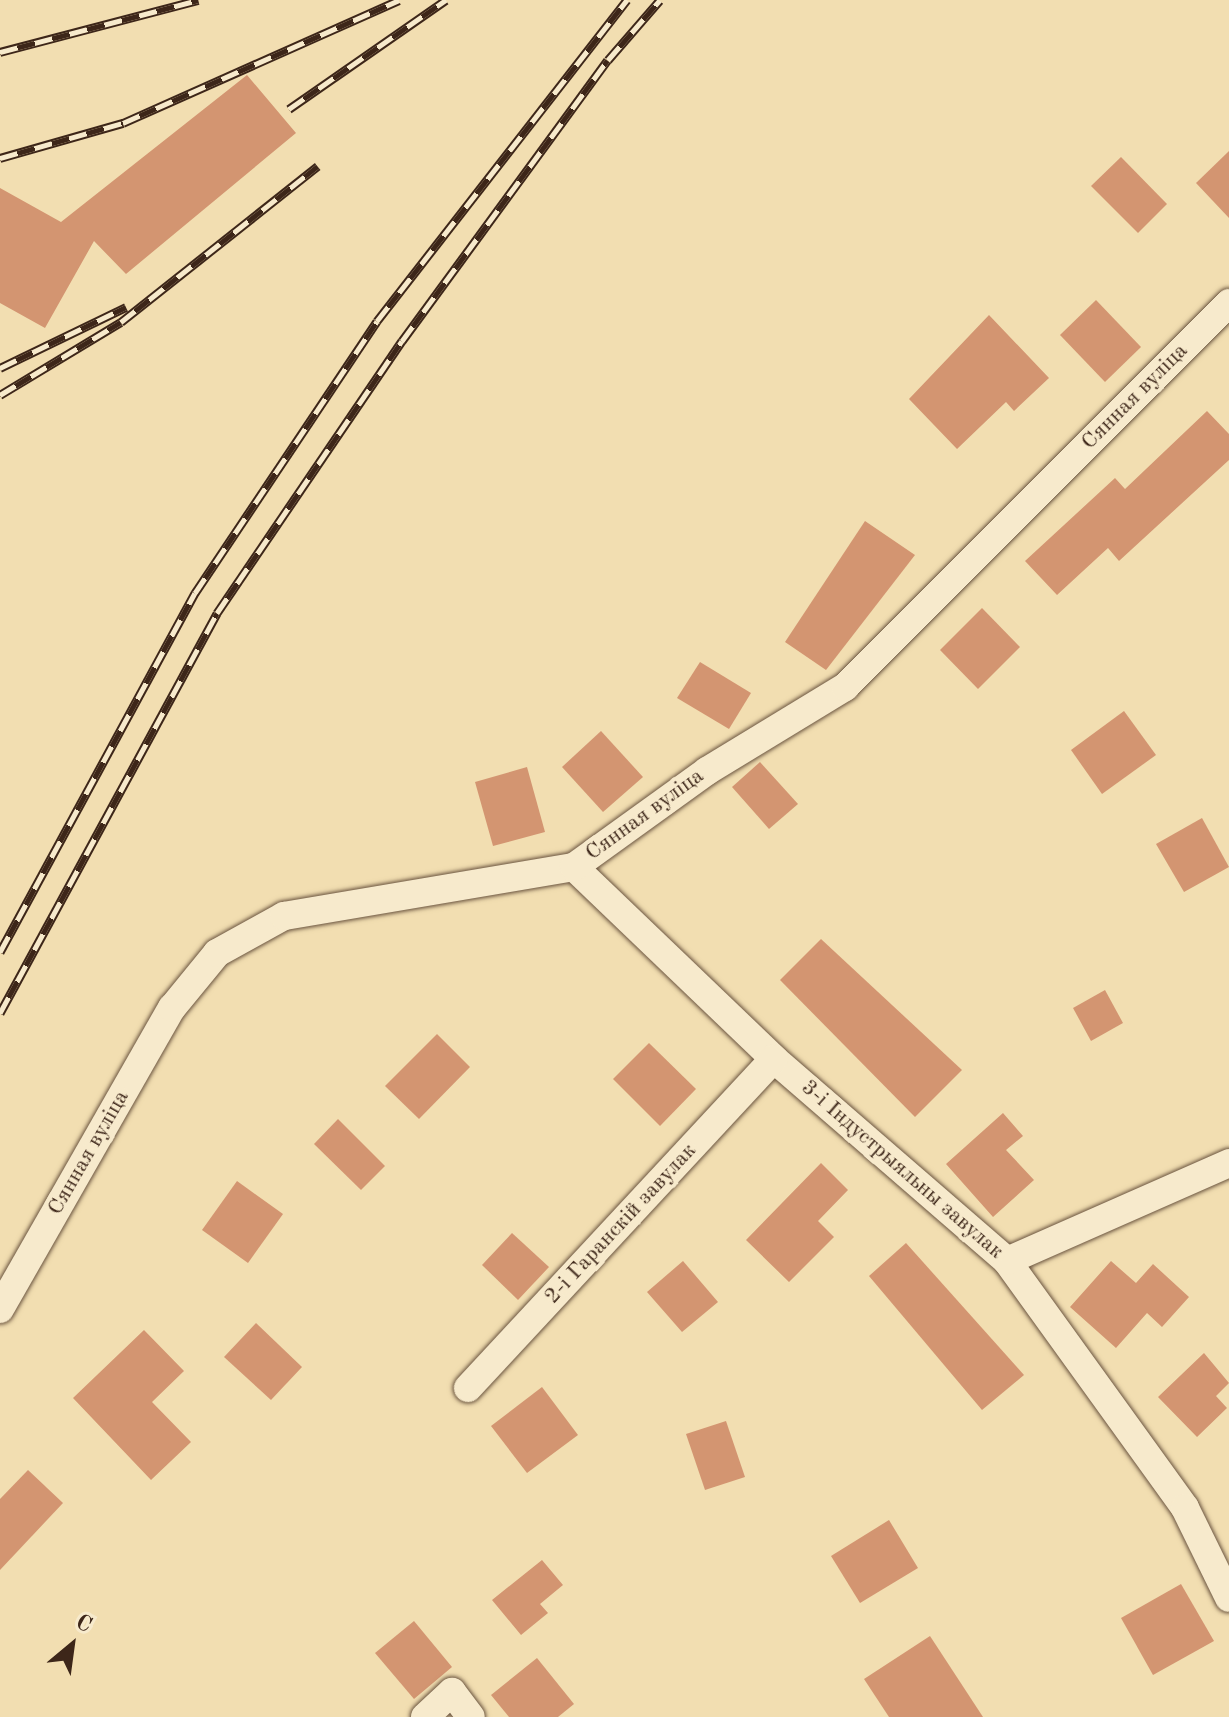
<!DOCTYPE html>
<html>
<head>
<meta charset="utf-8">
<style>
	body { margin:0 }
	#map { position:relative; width:1229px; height:1717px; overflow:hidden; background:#f2deb1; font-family:"Old Standard TT",serif }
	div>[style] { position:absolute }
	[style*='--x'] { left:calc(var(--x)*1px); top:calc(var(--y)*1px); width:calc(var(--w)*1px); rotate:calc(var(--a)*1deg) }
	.building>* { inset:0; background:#d39571 }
	.roads { filter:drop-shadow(0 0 2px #6a543f) drop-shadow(0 0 2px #6a543f) }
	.minor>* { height:28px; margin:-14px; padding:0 14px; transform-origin:14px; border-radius:14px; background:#f7eacc }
	.rail>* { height:9px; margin-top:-4.5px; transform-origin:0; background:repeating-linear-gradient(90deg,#f7eacc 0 18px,#3d2619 0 36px); box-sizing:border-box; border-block:2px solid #3d2619 }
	span { translate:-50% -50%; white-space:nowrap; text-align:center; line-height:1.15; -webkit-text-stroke:8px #f7eacc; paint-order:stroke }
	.street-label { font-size:22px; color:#3d2619 }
	.north { position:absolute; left:32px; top:1605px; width:80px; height:80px; -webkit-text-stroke:6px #f7eacc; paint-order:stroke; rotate:29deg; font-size:22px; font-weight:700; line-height:32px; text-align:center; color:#3d2619 }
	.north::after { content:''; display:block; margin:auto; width:28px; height:36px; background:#3d2619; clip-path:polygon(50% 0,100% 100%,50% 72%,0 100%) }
</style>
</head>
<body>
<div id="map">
	<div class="building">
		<i style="clip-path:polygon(247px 75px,296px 133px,126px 274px,94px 241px,45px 328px,0 303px,0 188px,61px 222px)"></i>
		<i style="clip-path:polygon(1229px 151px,1229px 218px,1196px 183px)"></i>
		<i style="clip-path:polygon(1121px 157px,1167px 204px,1138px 233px,1091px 186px)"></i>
		<i style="clip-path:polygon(1096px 300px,1141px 347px,1105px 382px,1060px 335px)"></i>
		<i style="clip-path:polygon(989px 315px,1049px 378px,1014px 411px,1006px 402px,957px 449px,909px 399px)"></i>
		<i style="clip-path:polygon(1207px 411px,1229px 434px,1229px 460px,1119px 561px,1108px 548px,1057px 595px,1025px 561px,1115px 478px,1125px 489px)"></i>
		<i style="clip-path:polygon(865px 521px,915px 555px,826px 670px,785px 642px)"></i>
		<i style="clip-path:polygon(982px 608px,1020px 647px,978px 689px,940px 650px)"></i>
		<i style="clip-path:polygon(700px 662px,751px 693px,729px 729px,677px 698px)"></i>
		<i style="clip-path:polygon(1124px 711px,1156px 755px,1102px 794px,1071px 750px)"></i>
		<i style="clip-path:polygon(601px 731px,643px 777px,603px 812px,562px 767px)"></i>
		<i style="clip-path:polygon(760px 762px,798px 804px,769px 829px,732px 787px)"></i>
		<i style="clip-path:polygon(527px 767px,545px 832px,493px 846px,475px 782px)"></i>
		<i style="clip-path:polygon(1202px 818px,1229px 867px,1184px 892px,1156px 844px)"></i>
		<i style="clip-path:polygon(821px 939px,962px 1070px,915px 1117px,780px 980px)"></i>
		<i style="clip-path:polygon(1105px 990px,1123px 1023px,1091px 1041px,1073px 1008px)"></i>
		<i style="clip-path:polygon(437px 1034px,470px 1067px,419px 1119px,385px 1086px)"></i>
		<i style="clip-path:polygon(649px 1043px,696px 1089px,660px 1126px,613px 1079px)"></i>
		<i style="clip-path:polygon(1003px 1113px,1023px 1136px,1006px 1150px,1034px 1180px,993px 1217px,946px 1164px)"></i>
		<i style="clip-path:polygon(338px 1119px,385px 1166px,361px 1190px,314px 1144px)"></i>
		<i style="clip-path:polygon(821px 1163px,848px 1190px,818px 1221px,834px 1237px,789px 1282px,746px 1240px)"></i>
		<i style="clip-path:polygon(237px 1181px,283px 1214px,248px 1263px,202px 1230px)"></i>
		<i style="clip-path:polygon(512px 1233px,549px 1267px,518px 1300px,482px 1265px)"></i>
		<i style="clip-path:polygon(906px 1243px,1024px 1375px,982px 1410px,869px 1276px)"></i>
		<i style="clip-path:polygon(683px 1261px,718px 1302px,682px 1332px,647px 1292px)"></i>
		<i style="clip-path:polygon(1111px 1261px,1136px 1283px,1153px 1264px,1189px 1297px,1162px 1327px,1147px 1313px,1116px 1348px,1070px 1307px)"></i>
		<i style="clip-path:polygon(256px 1323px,302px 1367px,271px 1400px,224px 1357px)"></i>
		<i style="clip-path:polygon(144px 1330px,184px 1371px,152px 1402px,191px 1442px,151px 1480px,73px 1398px)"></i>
		<i style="clip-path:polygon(1204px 1353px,1229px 1383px,1216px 1396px,1227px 1408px,1197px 1437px,1158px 1397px)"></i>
		<i style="clip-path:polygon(542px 1387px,578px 1435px,527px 1473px,491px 1426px)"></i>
		<i style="clip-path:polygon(726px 1421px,745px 1477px,705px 1490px,686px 1434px)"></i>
		<i style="clip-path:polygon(28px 1470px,63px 1503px,0 1570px,0 1499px)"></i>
		<i style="clip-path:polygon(889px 1520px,918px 1568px,860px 1603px,831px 1556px)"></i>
		<i style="clip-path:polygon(542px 1560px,563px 1585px,540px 1604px,548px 1613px,521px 1635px,492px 1600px)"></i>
		<i style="clip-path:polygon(1181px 1584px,1214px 1641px,1153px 1675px,1121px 1618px)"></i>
		<i style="clip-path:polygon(414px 1621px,452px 1667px,414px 1699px,375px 1653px)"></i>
		<i style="clip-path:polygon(930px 1636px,983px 1717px,889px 1717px,864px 1679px)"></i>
		<i style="clip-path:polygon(537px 1658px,574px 1704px,558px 1717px,509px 1717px,491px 1695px)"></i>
	</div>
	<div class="roads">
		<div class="minor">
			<i style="--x:574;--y:867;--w:277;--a:43.8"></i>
			<i style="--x:774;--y:1059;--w:308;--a:40.9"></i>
			<i style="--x:1007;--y:1261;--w:304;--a:54.2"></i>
			<i style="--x:1185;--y:1508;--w:100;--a:63.9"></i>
			<i style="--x:1007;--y:1261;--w:243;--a:-23.8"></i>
			<i style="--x:0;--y:1309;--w:347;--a:-60.3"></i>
			<i style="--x:172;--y:1008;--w:71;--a:-50.7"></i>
			<i style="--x:217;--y:953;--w:77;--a:-28.9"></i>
			<i style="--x:284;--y:916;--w:294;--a:-9.6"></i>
			<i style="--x:574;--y:867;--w:164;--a:-35.8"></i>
			<i style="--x:707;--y:771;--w:162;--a:-31.3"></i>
			<i style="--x:845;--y:687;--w:543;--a:-45"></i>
			<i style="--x:468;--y:1388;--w:449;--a:-47.1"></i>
			<i style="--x:425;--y:1717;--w:37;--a:-43"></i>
			<i style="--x:452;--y:1692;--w:31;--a:53"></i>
		</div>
	</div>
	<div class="rail">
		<i style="--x:0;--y:52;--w:205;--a:-14.7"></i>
		<i style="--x:289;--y:109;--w:191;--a:-34.8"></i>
		<i style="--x:0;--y:158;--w:128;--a:-15.9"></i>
		<i style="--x:123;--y:123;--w:302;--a:-24"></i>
		<i style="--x:0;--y:368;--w:140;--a:-25.8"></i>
		<i style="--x:0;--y:395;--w:141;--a:-31.1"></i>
		<i style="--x:121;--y:322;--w:251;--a:-38.4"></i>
		<i style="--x:0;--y:952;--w:409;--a:-61.5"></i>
		<i style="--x:195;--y:593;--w:327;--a:-56.2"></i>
		<i style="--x:377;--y:321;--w:407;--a:-52.1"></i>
		<i style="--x:0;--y:1013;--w:455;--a:-61.5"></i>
		<i style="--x:217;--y:613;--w:329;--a:-55.8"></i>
		<i style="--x:402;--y:341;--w:348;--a:-53.8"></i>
		<i style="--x:608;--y:60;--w:79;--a:-49.1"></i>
	</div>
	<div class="street-label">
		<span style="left:1135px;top:397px;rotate:-45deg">Сянная вуліца</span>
		<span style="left:645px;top:815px;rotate:-36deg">Сянная вуліца</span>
		<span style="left:89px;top:1153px;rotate:-60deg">Сянная вуліца</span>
		<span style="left:902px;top:1170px;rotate:41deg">3-і Індустрыяльны завулак</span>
		<span style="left:621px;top:1224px;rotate:-47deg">2-і Гаранскій завулак</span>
	</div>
	<div class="north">С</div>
</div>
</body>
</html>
